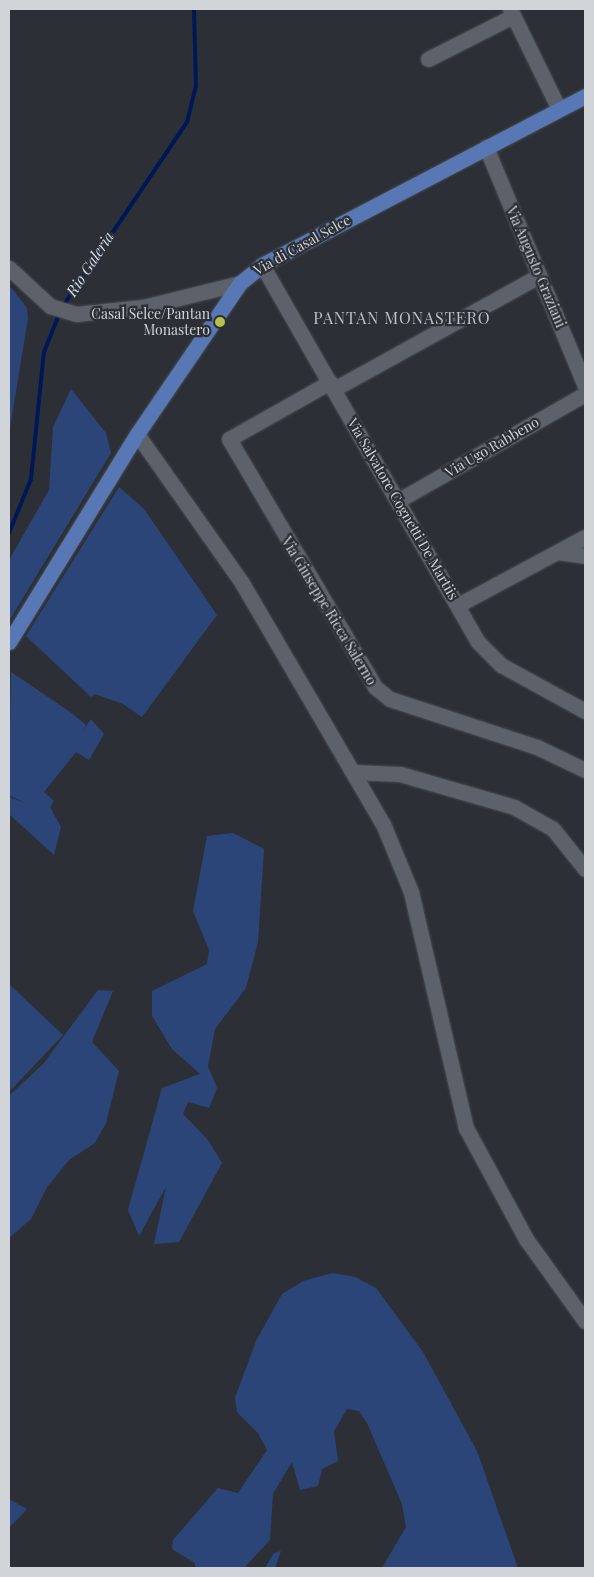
<!DOCTYPE html>
<html>
<head>
<meta charset="utf-8">
<style>
	body { margin:0 }
	#map { position:relative; width:594px; height:1577px; overflow:hidden; background:#2c3036; font-family:"Playfair Display",serif }
	div>[style] { position:absolute }
	[style*='--x'] { left:calc(var(--x)*1px); top:calc(var(--y)*1px); width:calc(var(--w)*1px); rotate:calc(var(--a)*1deg) }
	.green>* { inset:0; background:#2c4579 }
	.stream>* { height:4px; margin:-2px; padding:0 2px; transform-origin:2px; border-radius:2px; background:#001757 }
	.roads { filter:drop-shadow(0 0 1px #494d52) drop-shadow(0 0 1px #494d52) }
	.minor>* { height:15px; margin:-7.5px; padding:0 7.5px; transform-origin:7.5px; border-radius:7.5px; background:#5d6169 }
	.major>* { height:15px; margin:-7.5px; padding:0 7.5px; transform-origin:7.5px; border-radius:7.5px; background:#5877b5 }
	.dots>* { width:14px; height:14px; translate:-50% -50%; box-sizing:border-box; border:2px solid #2c3036; border-radius:50% }
	span { translate:-50% -50%; white-space:nowrap; text-align:center; line-height:1.15; -webkit-text-stroke:4.5px #2c3036; paint-order:stroke }
	.street-label { font-size:14px; color:#d1d4d8 }
	.poi-label { font-size:14px; color:#d1d4d8 }
	.right { translate:-100% -50%; text-align:right }
	.water-label { font-size:15px; color:#d4dff3; font-style:italic }
	.quarter-label { font-size:16px; color:#bdc2ca; letter-spacing:1px }
	.frame { position:absolute; inset:0; border:10px solid #d1d4d8; pointer-events:none }
</style>
</head>
<body>
<div id="map">
	<div class="green">
		<i style="clip-path:polygon(9px 285px,27px 308px,28px 318px,9px 434px)"></i>
		<i style="clip-path:polygon(71px 389px,106px 433px,111px 453px,9px 621px,9px 560px,49px 490px,53px 427px)"></i>
		<i style="clip-path:polygon(119px 487px,144px 509px,217px 615px,142px 717px,123px 704px,95px 694px,91px 697px,26px 636px)"></i>
		<i style="clip-path:polygon(11px 672px,73px 714px,86px 725px,83px 731px,91px 719px,104px 734px,89px 760px,76px 752px,44px 792px,54px 801px,50px 807px,61px 827px,54px 855px,9px 814px,9px 797px,25px 803px,9px 795px)"></i>
		<i style="clip-path:polygon(233px 833px,264px 849px,258px 942px,246px 988px,215px 1029px,208px 1066px,217px 1088px,209px 1108px,188px 1102px,183px 1114px,208px 1140px,222px 1163px,179px 1242px,154px 1244px,166px 1187px,139px 1236px,128px 1210px,162px 1088px,200px 1074px,172px 1049px,152px 1016px,152px 991px,207px 964px,209px 950px,193px 911px,207px 836px)"></i>
		<i style="clip-path:polygon(9px 984px,63px 1035px,9px 1092px)"></i>
		<i style="clip-path:polygon(98px 990px,113px 991px,92px 1042px,119px 1071px,106px 1123px,95px 1143px,69px 1160px,47px 1187px,31px 1219px,9px 1238px,9px 1096px,44px 1063px)"></i>
		<i style="clip-path:polygon(332px 1273px,355px 1277px,376px 1288px,423px 1352px,477px 1451px,518px 1568px,382px 1568px,406px 1527px,402px 1504px,367px 1423px,359px 1411px,347px 1409px,334px 1431px,338px 1461px,322px 1469px,318px 1486px,300px 1490px,292px 1462px,273px 1494px,270px 1540px,244px 1568px,195px 1568px,195px 1563px,172px 1549px,173px 1540px,218px 1488px,238px 1493px,267px 1450px,258px 1433px,237px 1412px,235px 1398px,256px 1341px,282px 1294px,303px 1281px)"></i>
		<i style="clip-path:polygon(9px 1499px,27px 1509px,9px 1528px)"></i>
		<i style="clip-path:polygon(281px 1551px,275px 1568px,265px 1568px,274px 1553px)"></i>
	</div>
	<div class="stream">
		<i style="--x:63;--y:306;--w:222;--a:-56"></i>
		<i style="--x:187;--y:122;--w:37;--a:-76"></i>
		<i style="--x:196;--y:86;--w:77;--a:-91.5"></i>
		<i style="--x:9;--y:533;--w:58;--a:-67.8"></i>
		<i style="--x:31;--y:479;--w:128;--a:-84.2"></i>
		<i style="--x:44;--y:352;--w:43;--a:-68.2"></i>
	</div>
	<div class="roads">
		<div class="minor">
			<i style="--x:510;--y:9;--w:111;--a:63.9"></i>
			<i style="--x:428;--y:59;--w:95;--a:-26.8"></i>
			<i style="--x:486;--y:147;--w:259;--a:67.5"></i>
			<i style="--x:262;--y:265;--w:434;--a:60.2"></i>
			<i style="--x:478;--y:642;--w:33;--a:45"></i>
			<i style="--x:501;--y:665;--w:96;--a:28.7"></i>
			<i style="--x:9;--y:268;--w:56;--a:42.8"></i>
			<i style="--x:50;--y:306;--w:27;--a:17"></i>
			<i style="--x:76;--y:314;--w:67;--a:-6"></i>
			<i style="--x:143;--y:307;--w:100;--a:-13.9"></i>
			<i style="--x:330;--y:382;--w:116;--a:150.6"></i>
			<i style="--x:229;--y:439;--w:288;--a:59.5"></i>
			<i style="--x:375;--y:687;--w:19;--a:39"></i>
			<i style="--x:390;--y:699;--w:155;--a:18.1"></i>
			<i style="--x:537;--y:747;--w:53;--a:25.6"></i>
			<i style="--x:334;--y:389;--w:234;--a:-28.9"></i>
			<i style="--x:137;--y:434;--w:182;--a:54.8"></i>
			<i style="--x:242;--y:583;--w:279;--a:59.7"></i>
			<i style="--x:383;--y:824;--w:74;--a:67.6"></i>
			<i style="--x:411;--y:892;--w:242;--a:76.9"></i>
			<i style="--x:466;--y:1128;--w:126;--a:61.6"></i>
			<i style="--x:526;--y:1239;--w:101;--a:54.3"></i>
			<i style="--x:399;--y:500;--w:214;--a:-29.7"></i>
			<i style="--x:557;--y:552;--w:28;--a:8"></i>
			<i style="--x:458;--y:605;--w:144;--a:-28.2"></i>
			<i style="--x:353;--y:772;--w:47;--a:2.4"></i>
			<i style="--x:400;--y:774;--w:119;--a:16.1"></i>
			<i style="--x:514;--y:807;--w:45;--a:29.4"></i>
			<i style="--x:553;--y:829;--w:51;--a:51.3"></i>
		</div>
		<div class="major">
			<i style="--x:9;--y:642;--w:244;--a:-58.4"></i>
			<i style="--x:137;--y:434;--w:183;--a:-55.7"></i>
			<i style="--x:240;--y:283;--w:28;--a:-39"></i>
			<i style="--x:262;--y:265;--w:365;--a:-27.6"></i>
		</div>
	</div>
	<div class="dots">
		<i style="left:220px;top:322px;background:#b8c147"></i>
	</div>
	<div class="street-label">
		<span style="left:302px;top:245px;rotate:-29deg">Via di Casal Selce</span>
		<span style="left:536px;top:267px;rotate:67deg">Via Augusto Graziani</span>
		<span style="left:492px;top:447px;rotate:-30deg">Via Ugo Rabbeno</span>
		<span style="left:403px;top:509px;rotate:60deg">Via Salvatore Cognetti De Martiis</span>
		<span style="left:329px;top:611px;rotate:59deg">Via Giuseppe Ricca Salerno</span>
	</div>
	<div class="poi-label">
		<span class="right" style="left:210px;top:322px">Casal Selce/Pantan<br>Monastero</span>
	</div>
	<div class="water-label">
		<span style="left:90px;top:264px;rotate:-57deg">Rio Galeria</span>
	</div>
	<div class="quarter-label">
		<span style="left:402px;top:318px">PANTAN MONASTERO</span>
	</div>
	<div class="frame"></div>
</div>
</body>
</html>
